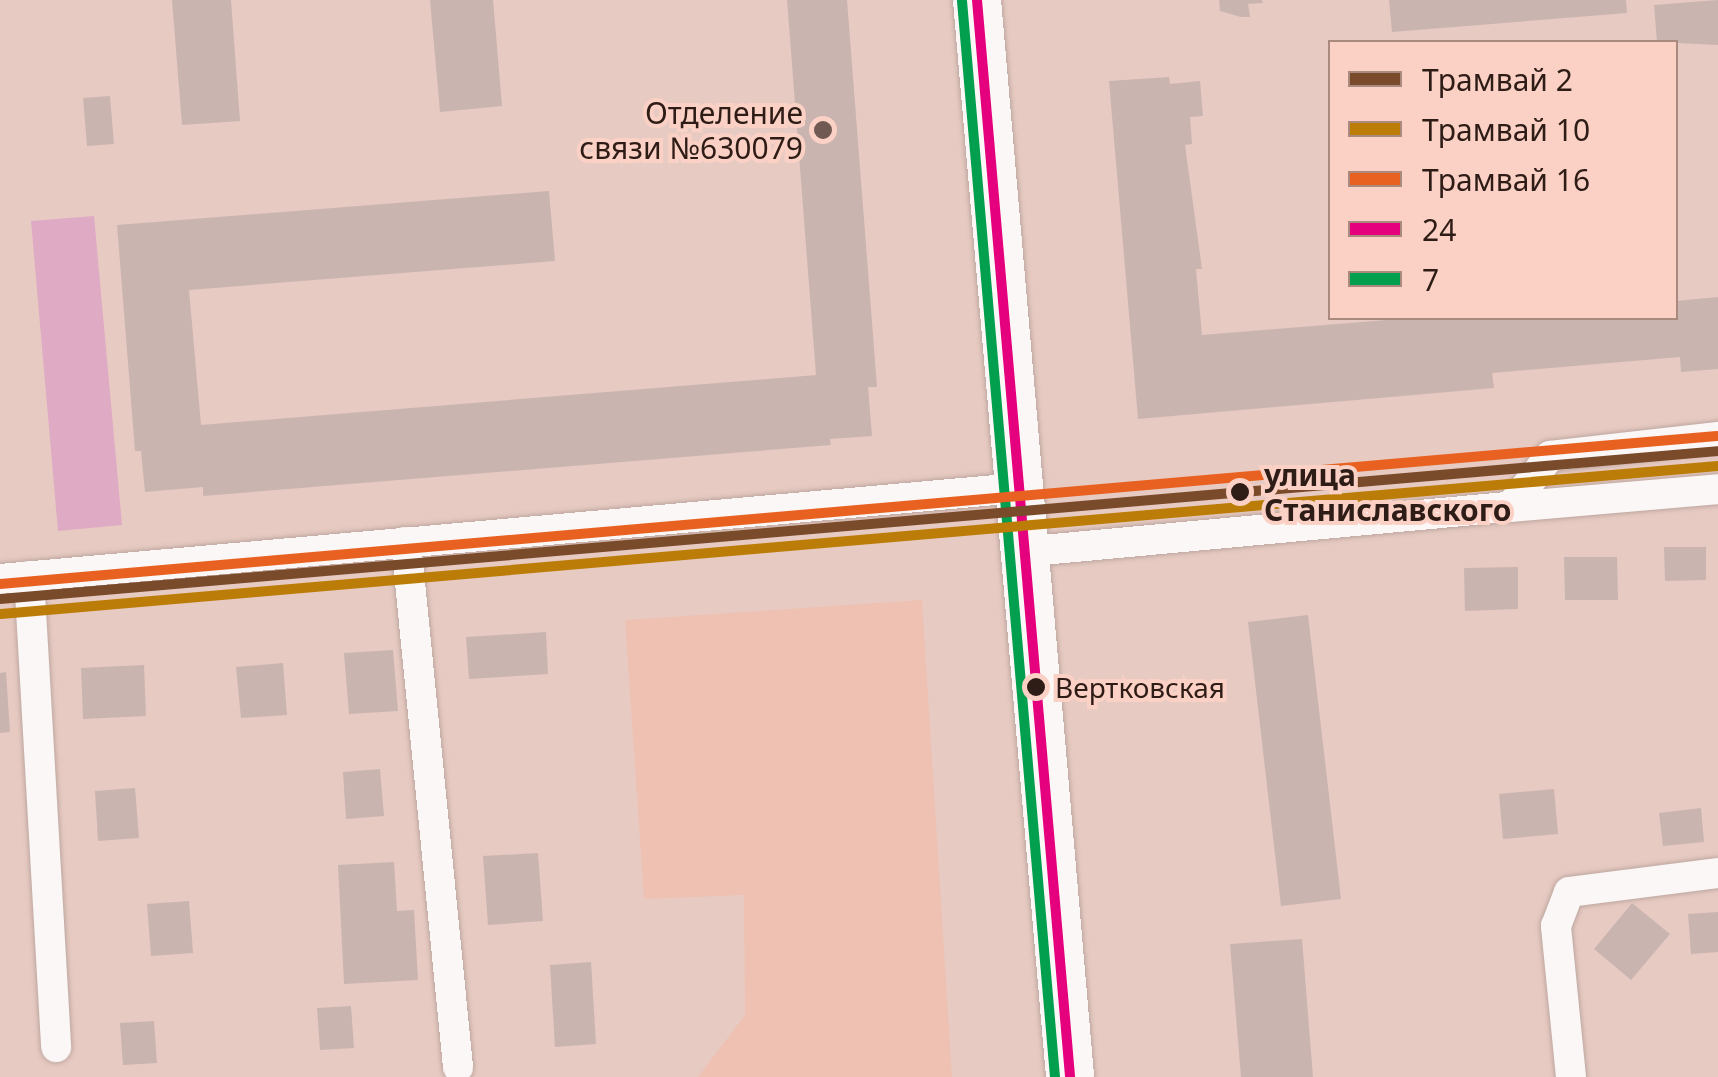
<!DOCTYPE html>
<html>
<head>
<meta charset="utf-8">
<style>
	body { margin:0 }
	#map { position:relative; width:1718px; height:1077px; overflow:hidden; background:#e7cac2; font-family:"Noto Sans",sans-serif }
	div>[style] { position:absolute }
	[style*='--x'] { left:calc(var(--x)*1px); top:calc(var(--y)*1px); width:calc(var(--w)*1px); rotate:calc(var(--a)*1deg) }
	.built>* { inset:0; background:#eec1b3 }
	.green>* { inset:0; background:#dfaac4 }
	.building>* { inset:0; background:#cab4b0 }
	.roads { filter:drop-shadow(0 0 2px #bda7a0) drop-shadow(0 0 2px #bda7a0) }
	.street>* { height:30px; margin:-15px; padding:0 15px; transform-origin:15px; border-radius:15px; background:#fbf7f6 }
	.primary>* { height:48px; margin:-24px; padding:0 24px; transform-origin:24px; border-radius:24px; background:#fbf7f6 }
	.bus-1>* { height:10px; margin:-5px; padding:0 5px; transform-origin:5px; border-radius:5px; background:#e5007d }
	.bus-2>* { height:10px; margin:-5px; padding:0 5px; transform-origin:5px; border-radius:5px; background:#029f4e }
	.tram-1>* { height:10px; margin:-5px; padding:0 5px; transform-origin:5px; border-radius:5px; background:#7a4b2a }
	.tram-2>* { height:10px; margin:-5px; padding:0 5px; transform-origin:5px; border-radius:5px; background:#bb7d07 }
	.tram-3>* { height:10px; margin:-5px; padding:0 5px; transform-origin:5px; border-radius:5px; background:#e86121 }
	.dots>* { width:28px; height:28px; translate:-50% -50%; box-sizing:border-box; border:5px solid #fcd1c5; border-radius:50% }
	span { translate:-50% -50%; white-space:nowrap; text-align:center; line-height:1.15; -webkit-text-stroke:8px #fcd1c5; paint-order:stroke }
	.bus-label { font-size:28px; color:#2e1c16 }
	.left { translate:0 -50%; text-align:left }
	.poi-label { font-size:30px; color:#2e1c16 }
	.right { translate:-100% -50%; text-align:right }
	.stop-label { font-size:30px; color:#2e1c16; font-weight:700 }
	.legend { position:absolute; left:1328px; top:40px; width:350px; height:280px; box-sizing:border-box; background:#fcd1c5; border:2px solid #aa897f; margin:0; padding:12px 18px; list-style:none; font-size:30px; color:#2e1c16 }
	.legend li { display:flex; align-items:center; gap:20px; height:50px }
	.legend b { width:50px; border:2px solid #aa897f }
</style>
</head>
<body>
<div id="map">
	<div class="built">
		<i style="clip-path:polygon(922px 600px,952px 1077px,698px 1077px,745px 1015px,744px 895px,644px 899px,625px 620px)"></i>
	</div>
	<div class="green">
		<i style="clip-path:polygon(94px 216px,122px 525px,58px 531px,31px 221px)"></i>
	</div>
	<div class="building">
		<i style="clip-path:polygon(172px 0,231px 0,240px 121px,182px 125px)"></i>
		<i style="clip-path:polygon(430px 0,493px 0,502px 106px,440px 112px)"></i>
		<i style="clip-path:polygon(787px 0,847px 0,877px 387px,868px 387px,872px 436px,830px 439px,831px 445px,203px 496px,203px 487px,145px 492px,141px 451px,135px 451px,117px 225px,549px 191px,555px 261px,189px 290px,201px 425px,816px 375px)"></i>
		<i style="clip-path:polygon(1219px 0,1262px 0,1263px 3px,1248px 4px,1250px 17px,1241px 17px,1220px 11px)"></i>
		<i style="clip-path:polygon(1389px 0,1626px 0,1627px 13px,1392px 32px)"></i>
		<i style="clip-path:polygon(1718px 0,1718px 45px,1657px 42px,1654px 5px)"></i>
		<i style="clip-path:polygon(1169px 77px,1170px 84px,1200px 81px,1203px 116px,1190px 117px,1192px 144px,1185px 145px,1202px 269px,1196px 269px,1202px 335px,1411px 318px,1676px 318px,1676px 301px,1718px 297px,1718px 369px,1681px 372px,1680px 357px,1492px 373px,1494px 388px,1138px 419px,1109px 81px)"></i>
		<i style="clip-path:polygon(110px 96px,114px 144px,87px 146px,83px 98px)"></i>
		<i style="clip-path:polygon(1664px 547px,1706px 547px,1706px 580px,1665px 581px)"></i>
		<i style="clip-path:polygon(1564px 557px,1617px 557px,1618px 600px,1565px 600px)"></i>
		<i style="clip-path:polygon(1518px 567px,1518px 609px,1465px 611px,1464px 568px)"></i>
		<i style="clip-path:polygon(1308px 615px,1341px 899px,1281px 906px,1248px 622px)"></i>
		<i style="clip-path:polygon(546px 632px,548px 674px,469px 679px,466px 637px)"></i>
		<i style="clip-path:polygon(393px 650px,398px 711px,349px 714px,344px 653px)"></i>
		<i style="clip-path:polygon(283px 663px,287px 715px,241px 718px,236px 667px)"></i>
		<i style="clip-path:polygon(144px 665px,146px 716px,83px 719px,81px 668px)"></i>
		<i style="clip-path:polygon(6px 672px,10px 732px,0 733px,0 673px)"></i>
		<i style="clip-path:polygon(380px 769px,384px 816px,346px 819px,343px 772px)"></i>
		<i style="clip-path:polygon(135px 788px,139px 838px,98px 841px,95px 791px)"></i>
		<i style="clip-path:polygon(1554px 789px,1558px 834px,1503px 839px,1499px 794px)"></i>
		<i style="clip-path:polygon(1701px 808px,1704px 842px,1663px 846px,1659px 813px)"></i>
		<i style="clip-path:polygon(538px 853px,543px 921px,488px 925px,483px 856px)"></i>
		<i style="clip-path:polygon(394px 862px,397px 911px,414px 910px,418px 980px,344px 984px,338px 865px)"></i>
		<i style="clip-path:polygon(189px 901px,193px 953px,151px 956px,147px 904px)"></i>
		<i style="clip-path:polygon(1632px 903px,1670px 934px,1631px 980px,1594px 949px)"></i>
		<i style="clip-path:polygon(1718px 912px,1718px 952px,1691px 954px,1688px 914px)"></i>
		<i style="clip-path:polygon(1302px 939px,1313px 1077px,1241px 1077px,1230px 944px)"></i>
		<i style="clip-path:polygon(591px 962px,596px 1044px,555px 1047px,550px 965px)"></i>
		<i style="clip-path:polygon(351px 1006px,354px 1048px,320px 1050px,317px 1008px)"></i>
		<i style="clip-path:polygon(154px 1021px,157px 1063px,123px 1065px,120px 1023px)"></i>
	</div>
	<div class="roads">
		<div class="street">
			<i style="--x:1510;--y:507;--w:209;--a:-4.9"></i>
			<i style="--x:406;--y:542;--w:528;--a:84.34"></i>
			<i style="--x:1021;--y:552;--w:491;--a:-5.3"></i>
			<i style="--x:1510;--y:507;--w:65;--a:-51.9"></i>
			<i style="--x:1550;--y:456;--w:169;--a:-6.5"></i>
			<i style="--x:29;--y:576;--w:472;--a:86.7"></i>
			<i style="--x:0;--y:579;--w:1021;--a:-5.11"></i>
			<i style="--x:1571;--y:1077;--w:152;--a:-95.7"></i>
			<i style="--x:1556;--y:926;--w:36;--a:-69"></i>
			<i style="--x:1569;--y:892;--w:150;--a:-7.3"></i>
		</div>
		<div class="primary">
			<i style="--x:977;--y:0;--w:1081;--a:85.06"></i>
		</div>
	</div>
	<div class="bus-1">
		<i style="--x:977;--y:0;--w:1081;--a:85.06"></i>
	</div>
	<div class="bus-2">
		<i style="--x:962;--y:1;--w:1080;--a:85.06"></i>
	</div>
	<div class="tram-1">
		<i style="--x:0;--y:599;--w:1724;--a:-4.92"></i>
	</div>
	<div class="tram-2">
		<i style="--x:1;--y:614;--w:1723;--a:-4.93"></i>
	</div>
	<div class="tram-3">
		<i style="--x:0;--y:584;--w:1723;--a:-4.93"></i>
	</div>
	<div class="dots">
		<i style="left:823px;top:130px;background:#6f5952"></i>
		<i style="left:1240px;top:492px;background:#2e1c16"></i>
		<i style="left:1036px;top:687px;background:#2e1c16"></i>
	</div>
	<div class="bus-label">
		<span class="left" style="left:1055px;top:687px">Вертковская</span>
	</div>
	<div class="poi-label">
		<span class="right" style="left:803px;top:130px">Отделение<br>связи №630079</span>
	</div>
	<div class="stop-label">
		<span class="left" style="left:1264px;top:492px">улица<br>Станиславского</span>
	</div>
	<ul class="legend">
	<li><b style="height:12px;background:#7a4b2a"></b>Трамвай 2</li>
	<li><b style="height:12px;background:#bb7d07"></b>Трамвай 10</li>
	<li><b style="height:12px;background:#e86121"></b>Трамвай 16</li>
	<li><b style="height:12px;background:#e5007d"></b>24</li>
	<li><b style="height:12px;background:#029f4e"></b>7</li>
	</ul>
</div>
</body>
</html>
